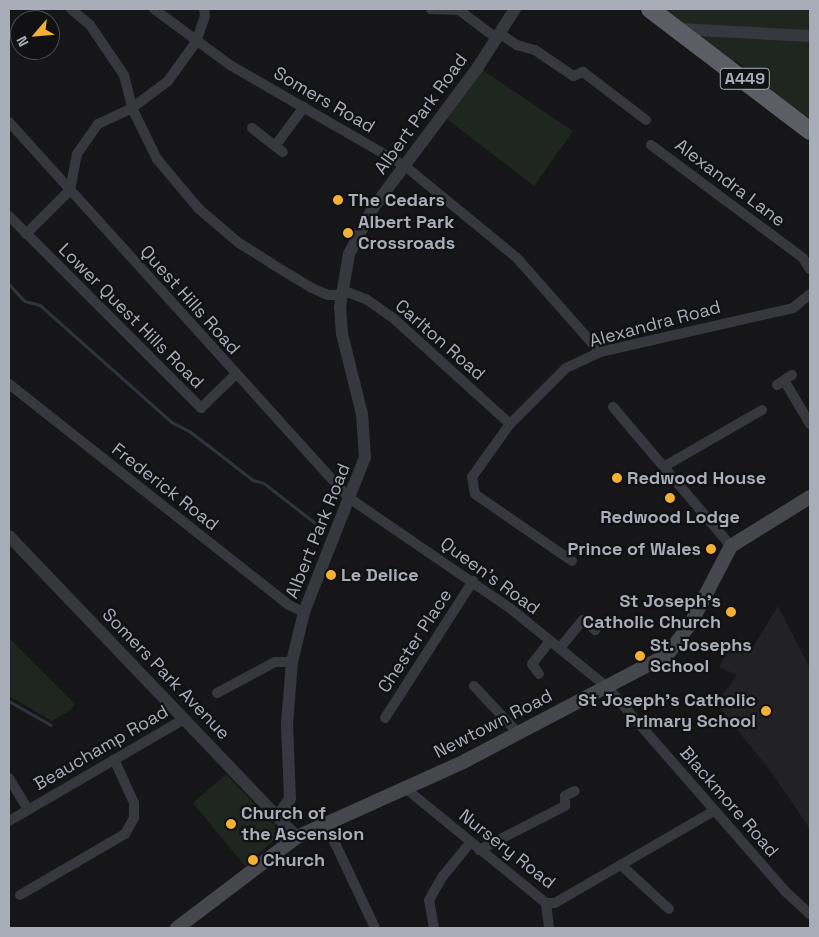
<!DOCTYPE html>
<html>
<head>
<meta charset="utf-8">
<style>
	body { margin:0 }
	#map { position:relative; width:819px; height:937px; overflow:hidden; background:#161618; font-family:"Space Grotesk",sans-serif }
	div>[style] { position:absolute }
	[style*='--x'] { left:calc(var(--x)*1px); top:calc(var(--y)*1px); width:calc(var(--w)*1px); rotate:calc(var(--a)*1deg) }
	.built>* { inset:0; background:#222225 }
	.green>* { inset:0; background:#1e261f }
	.stream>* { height:2.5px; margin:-1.25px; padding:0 1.25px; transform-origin:1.25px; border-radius:1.25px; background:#2c353c }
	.minor>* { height:10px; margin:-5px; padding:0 5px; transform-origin:5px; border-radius:5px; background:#37383d }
	.tertiary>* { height:12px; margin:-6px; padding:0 6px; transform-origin:6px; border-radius:6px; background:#37383d }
	.secondary>* { height:14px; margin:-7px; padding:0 7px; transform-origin:7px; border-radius:7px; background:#45474d }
	.trunk>* { height:18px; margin:-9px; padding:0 9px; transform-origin:9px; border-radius:9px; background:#5b5e65 }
	.dots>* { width:14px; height:14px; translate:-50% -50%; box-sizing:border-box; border:2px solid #111113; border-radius:50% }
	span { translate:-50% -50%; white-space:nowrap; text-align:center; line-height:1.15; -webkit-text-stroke:4.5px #111113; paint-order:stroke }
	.shield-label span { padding:1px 4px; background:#111113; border:1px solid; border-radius:4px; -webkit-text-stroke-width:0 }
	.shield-label { font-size:16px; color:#a8adb8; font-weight:700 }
	.street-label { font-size:18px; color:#a8adb8 }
	.poi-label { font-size:18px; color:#a8adb8; font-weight:700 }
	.left { translate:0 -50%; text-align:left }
	.right { translate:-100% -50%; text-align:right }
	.frame { position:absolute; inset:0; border:10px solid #a8adb8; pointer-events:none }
	.north { position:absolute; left:10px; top:10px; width:50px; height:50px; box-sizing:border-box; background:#111113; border:1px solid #4d4f55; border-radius:50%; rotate:243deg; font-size:14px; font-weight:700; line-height:20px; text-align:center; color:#a8adb8 }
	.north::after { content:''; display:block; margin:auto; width:18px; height:22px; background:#f2b134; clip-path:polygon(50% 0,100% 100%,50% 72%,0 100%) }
</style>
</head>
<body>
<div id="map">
	<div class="built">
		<i style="clip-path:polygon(778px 606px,810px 668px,810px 829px,772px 773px,716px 703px,737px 675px,719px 667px,733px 640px,753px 647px)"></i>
	</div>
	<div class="green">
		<i style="clip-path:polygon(657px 9px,810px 9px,810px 125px,736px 61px,727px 63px)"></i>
		<i style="clip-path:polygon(481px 69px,573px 131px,534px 186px,443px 116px)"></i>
		<i style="clip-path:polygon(9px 638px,75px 704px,72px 709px,52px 721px,9px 696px)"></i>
		<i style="clip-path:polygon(226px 774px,275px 826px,274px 840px,245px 866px,193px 803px)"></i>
	</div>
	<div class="stream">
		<i style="--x:9;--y:284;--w:23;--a:47"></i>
		<i style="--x:25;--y:301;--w:16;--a:15"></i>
		<i style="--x:40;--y:305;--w:176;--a:41.6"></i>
		<i style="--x:172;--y:422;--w:21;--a:28"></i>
		<i style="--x:191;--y:432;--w:78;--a:37.7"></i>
		<i style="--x:253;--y:480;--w:11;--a:15"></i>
		<i style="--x:264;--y:483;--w:68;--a:37.9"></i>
		<i style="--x:9;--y:701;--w:48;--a:29.7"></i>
	</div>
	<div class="minor">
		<i style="--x:71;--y:9;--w:25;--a:40"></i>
		<i style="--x:90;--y:25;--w:60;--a:55.8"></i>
		<i style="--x:124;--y:75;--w:34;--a:76"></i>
		<i style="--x:132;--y:108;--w:57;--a:63.9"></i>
		<i style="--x:157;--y:159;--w:65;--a:50"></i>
		<i style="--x:199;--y:209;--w:52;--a:40.4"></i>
		<i style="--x:239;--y:243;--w:39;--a:32"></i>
		<i style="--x:272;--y:264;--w:47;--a:31"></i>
		<i style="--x:312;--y:288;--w:17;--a:24"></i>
		<i style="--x:328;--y:295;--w:13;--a:0"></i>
		<i style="--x:154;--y:9;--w:94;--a:36.4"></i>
		<i style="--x:230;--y:65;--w:202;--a:30"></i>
		<i style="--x:405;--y:166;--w:145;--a:39.4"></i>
		<i style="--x:517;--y:258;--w:125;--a:48.6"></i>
		<i style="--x:431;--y:9;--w:28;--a:2"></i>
		<i style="--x:459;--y:10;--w:46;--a:37.1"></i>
		<i style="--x:499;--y:33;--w:22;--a:34"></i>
		<i style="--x:517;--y:45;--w:19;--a:16"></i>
		<i style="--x:535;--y:50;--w:46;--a:34.4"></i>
		<i style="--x:573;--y:76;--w:11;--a:-22"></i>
		<i style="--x:583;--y:72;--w:79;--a:37.3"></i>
		<i style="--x:9;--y:122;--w:507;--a:47.88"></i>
		<i style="--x:349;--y:498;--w:196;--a:34.4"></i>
		<i style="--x:511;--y:609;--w:124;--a:39.1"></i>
		<i style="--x:607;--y:687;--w:271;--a:48.9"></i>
		<i style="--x:785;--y:891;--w:34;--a:43"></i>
		<i style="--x:252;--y:128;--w:39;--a:38"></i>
		<i style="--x:651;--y:145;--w:189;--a:36.6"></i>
		<i style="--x:803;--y:258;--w:13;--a:58"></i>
		<i style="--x:275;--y:146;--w:49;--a:-53.4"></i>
		<i style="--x:9;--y:216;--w:272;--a:45"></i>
		<i style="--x:201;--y:408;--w:49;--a:-44.2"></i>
		<i style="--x:26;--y:234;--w:62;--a:-45"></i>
		<i style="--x:70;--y:190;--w:37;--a:-79"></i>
		<i style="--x:77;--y:154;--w:37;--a:-55"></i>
		<i style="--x:98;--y:124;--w:38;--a:-25"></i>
		<i style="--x:132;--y:108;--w:45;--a:-36.9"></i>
		<i style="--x:168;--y:81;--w:48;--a:-54.3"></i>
		<i style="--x:196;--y:42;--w:28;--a:-71"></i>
		<i style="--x:205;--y:16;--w:7;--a:-98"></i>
		<i style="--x:342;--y:290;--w:26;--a:21"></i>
		<i style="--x:366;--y:299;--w:32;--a:35"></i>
		<i style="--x:392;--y:317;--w:159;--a:42.2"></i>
		<i style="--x:784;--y:380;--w:51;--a:59.4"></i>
		<i style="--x:9;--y:384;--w:357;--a:38.3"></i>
		<i style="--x:289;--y:605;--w:17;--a:25"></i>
		<i style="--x:777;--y:385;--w:18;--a:-34"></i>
		<i style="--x:613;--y:407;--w:182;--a:49.7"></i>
		<i style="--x:665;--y:466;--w:112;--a:-30"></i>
		<i style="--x:572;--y:561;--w:118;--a:-145.4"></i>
		<i style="--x:475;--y:494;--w:17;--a:-100"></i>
		<i style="--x:472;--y:477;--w:65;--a:-54.4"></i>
		<i style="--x:510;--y:424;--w:79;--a:-45"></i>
		<i style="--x:566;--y:368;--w:38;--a:-25"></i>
		<i style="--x:600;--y:352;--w:198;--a:-12.8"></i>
		<i style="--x:793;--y:308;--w:22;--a:-39"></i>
		<i style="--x:560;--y:648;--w:36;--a:-51"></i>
		<i style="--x:583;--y:620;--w:16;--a:40"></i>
		<i style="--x:539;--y:674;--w:12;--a:-125"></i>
		<i style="--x:532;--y:664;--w:29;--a:-52"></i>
		<i style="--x:474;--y:686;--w:64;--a:46.9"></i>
		<i style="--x:217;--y:693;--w:66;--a:-28.1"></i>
		<i style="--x:275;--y:662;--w:17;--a:0"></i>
		<i style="--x:385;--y:718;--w:163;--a:-57.3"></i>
		<i style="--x:9;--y:778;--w:37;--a:59"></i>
		<i style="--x:405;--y:788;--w:182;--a:39.2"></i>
		<i style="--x:546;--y:903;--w:9;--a:0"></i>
		<i style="--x:555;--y:903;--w:184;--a:-30.1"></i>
		<i style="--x:9;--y:821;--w:203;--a:-30.2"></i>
		<i style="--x:325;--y:822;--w:117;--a:64.7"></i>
		<i style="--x:479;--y:850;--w:97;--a:-27.1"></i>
		<i style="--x:565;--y:806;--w:10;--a:-90"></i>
		<i style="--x:565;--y:796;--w:11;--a:-27"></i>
		<i style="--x:621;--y:865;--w:65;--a:42.5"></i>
		<i style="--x:20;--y:895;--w:121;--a:-30.2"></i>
		<i style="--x:125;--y:834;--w:18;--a:-61"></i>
		<i style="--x:134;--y:818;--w:15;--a:-90"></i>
		<i style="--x:134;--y:803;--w:48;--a:-114.4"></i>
		<i style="--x:546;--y:903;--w:25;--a:83"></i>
		<i style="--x:434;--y:928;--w:28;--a:-100"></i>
		<i style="--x:429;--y:900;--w:28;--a:-60"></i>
		<i style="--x:443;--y:876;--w:43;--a:-50.7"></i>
	</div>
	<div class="tertiary">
		<i style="--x:678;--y:29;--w:132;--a:3"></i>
		<i style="--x:9;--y:536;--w:417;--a:46.3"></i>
		<i style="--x:278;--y:816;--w:21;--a:-55"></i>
		<i style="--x:290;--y:799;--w:75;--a:-92.3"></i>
		<i style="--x:287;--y:724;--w:62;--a:-85.4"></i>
		<i style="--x:292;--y:662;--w:51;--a:-76.5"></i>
		<i style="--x:304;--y:612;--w:167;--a:-68.5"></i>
		<i style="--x:365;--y:457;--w:43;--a:-94"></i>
		<i style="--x:362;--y:414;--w:82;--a:-104"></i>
		<i style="--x:342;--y:334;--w:27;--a:-94"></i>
		<i style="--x:340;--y:307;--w:54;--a:-80.4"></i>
		<i style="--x:349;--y:254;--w:52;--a:-62.4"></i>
		<i style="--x:373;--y:208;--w:176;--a:-53.3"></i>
		<i style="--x:478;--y:67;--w:69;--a:-57.5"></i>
	</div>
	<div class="secondary">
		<i style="--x:177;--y:928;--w:151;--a:-37.2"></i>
		<i style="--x:297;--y:837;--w:184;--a:-24.3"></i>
		<i style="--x:465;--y:761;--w:228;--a:-27.7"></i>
		<i style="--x:667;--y:655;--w:38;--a:-53"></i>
		<i style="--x:690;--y:625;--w:89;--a:-62.6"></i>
		<i style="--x:731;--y:546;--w:93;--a:-31.8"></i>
	</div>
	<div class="trunk">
		<i style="--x:650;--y:9;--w:201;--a:37.3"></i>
	</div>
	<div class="dots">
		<i style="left:338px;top:200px;background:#f2b134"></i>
		<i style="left:348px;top:233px;background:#f2b134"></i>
		<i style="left:617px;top:478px;background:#f2b134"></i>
		<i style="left:670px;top:498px;background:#f2b134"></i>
		<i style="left:711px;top:549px;background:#f2b134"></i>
		<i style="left:331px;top:575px;background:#f2b134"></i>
		<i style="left:731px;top:612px;background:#f2b134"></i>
		<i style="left:640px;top:656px;background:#f2b134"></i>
		<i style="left:766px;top:711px;background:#f2b134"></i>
		<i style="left:231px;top:824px;background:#f2b134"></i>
		<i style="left:253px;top:860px;background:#f2b134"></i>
	</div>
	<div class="shield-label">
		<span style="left:745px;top:79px">A449</span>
	</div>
	<div class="street-label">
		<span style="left:324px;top:100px;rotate:30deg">Somers Road</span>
		<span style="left:421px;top:114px;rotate:-54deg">Albert Park Road</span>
		<span style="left:730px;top:183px;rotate:37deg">Alexandra Lane</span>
		<span style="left:190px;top:300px;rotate:48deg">Quest Hills Road</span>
		<span style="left:131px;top:316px;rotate:45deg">Lower Quest Hills Road</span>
		<span style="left:655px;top:324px;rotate:-15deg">Alexandra Road</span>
		<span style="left:440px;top:340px;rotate:41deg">Carlton Road</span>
		<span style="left:165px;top:487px;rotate:38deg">Frederick Road</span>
		<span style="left:318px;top:531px;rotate:-68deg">Albert Park Road</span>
		<span style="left:490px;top:576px;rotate:36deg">Queen's Road</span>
		<span style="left:415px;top:641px;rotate:-57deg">Chester Place</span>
		<span style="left:166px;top:674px;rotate:46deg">Somers Park Avenue</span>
		<span style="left:493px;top:724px;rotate:-27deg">Newtown Road</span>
		<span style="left:101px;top:748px;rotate:-30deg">Beauchamp Road</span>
		<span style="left:729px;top:802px;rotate:49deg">Blackmore Road</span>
		<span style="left:507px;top:849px;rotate:38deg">Nursery Road</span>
	</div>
	<div class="poi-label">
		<span class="left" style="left:348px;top:200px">The Cedars</span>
		<span class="left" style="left:358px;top:233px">Albert Park<br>Crossroads</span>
		<span class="left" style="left:627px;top:478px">Redwood House</span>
		<span style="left:670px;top:517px">Redwood Lodge</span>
		<span class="right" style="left:701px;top:549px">Prince of Wales</span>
		<span class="left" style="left:341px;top:575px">Le Delice</span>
		<span class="right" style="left:721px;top:612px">St Joseph's<br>Catholic Church</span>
		<span class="left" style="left:650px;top:656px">St. Josephs<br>School</span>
		<span class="right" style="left:756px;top:711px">St Joseph's Catholic<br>Primary School</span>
		<span class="left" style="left:241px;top:824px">Church of<br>the Ascension</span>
		<span class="left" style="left:263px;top:860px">Church</span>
	</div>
	<div class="frame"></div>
	<div class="north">N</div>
</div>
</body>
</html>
